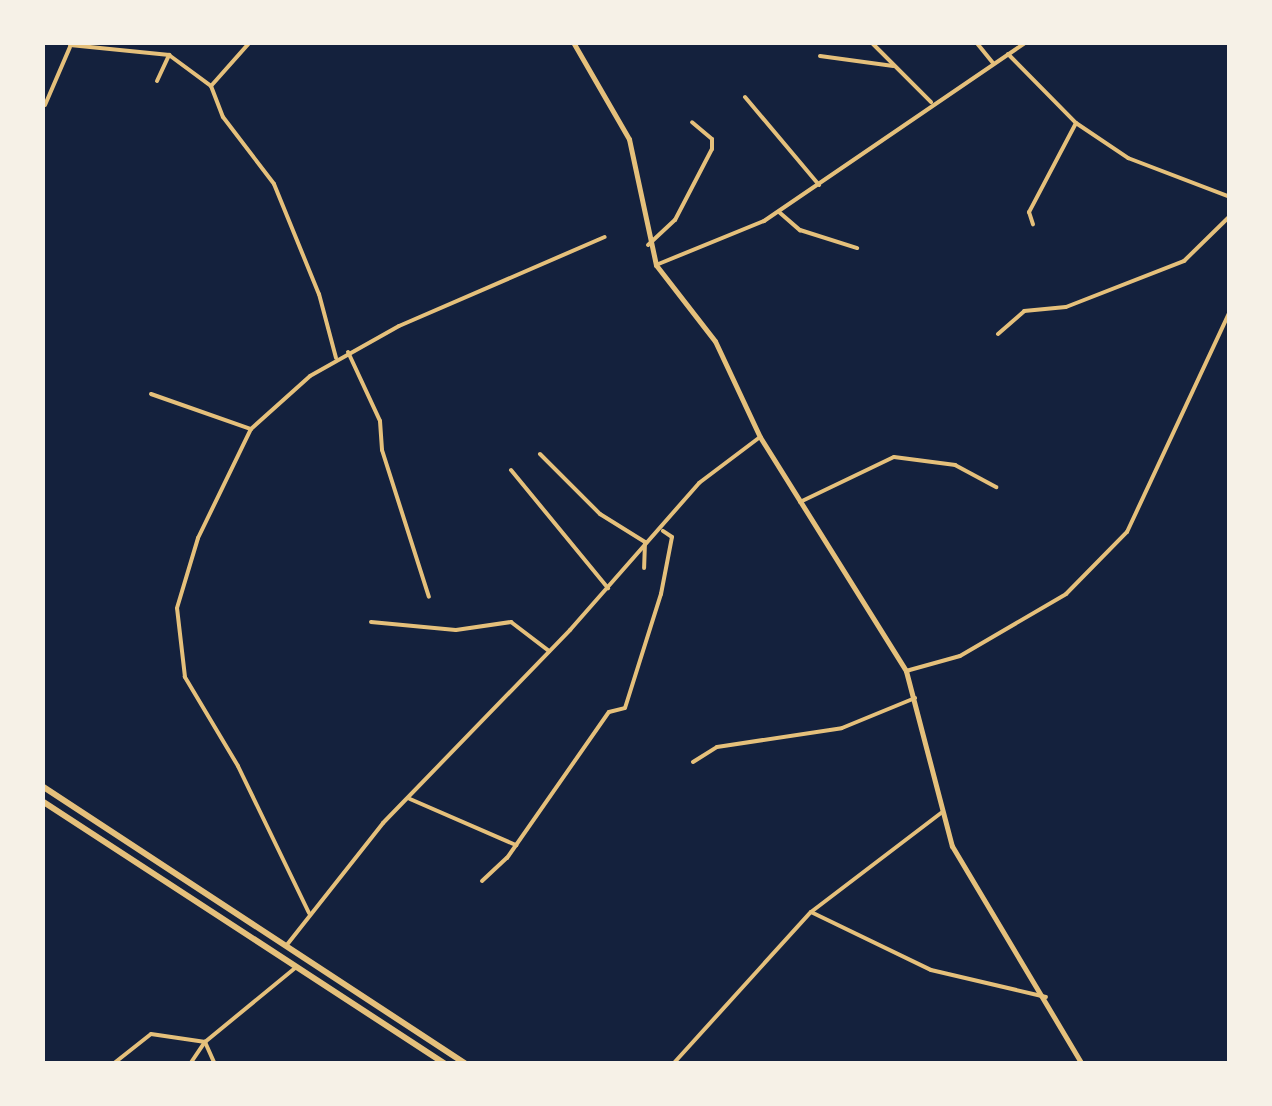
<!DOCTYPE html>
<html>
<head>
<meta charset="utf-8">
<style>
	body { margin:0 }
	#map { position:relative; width:1272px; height:1106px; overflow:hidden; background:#14213d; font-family:Cabin,sans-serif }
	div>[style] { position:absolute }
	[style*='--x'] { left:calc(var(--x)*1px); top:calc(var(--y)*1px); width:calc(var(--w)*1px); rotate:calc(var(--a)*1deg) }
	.minor>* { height:4px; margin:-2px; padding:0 2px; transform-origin:2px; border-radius:2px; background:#e5c07b }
	.secondary>* { height:5px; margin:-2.5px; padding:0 2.5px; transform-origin:2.5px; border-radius:2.5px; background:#e5c07b }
	.trunk>* { height:6px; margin:-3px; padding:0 3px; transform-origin:3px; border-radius:3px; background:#e5c07b }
	span { translate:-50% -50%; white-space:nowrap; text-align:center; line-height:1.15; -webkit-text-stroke:10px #f6f1e7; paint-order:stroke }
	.frame { position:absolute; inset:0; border:45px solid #f6f1e7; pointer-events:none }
</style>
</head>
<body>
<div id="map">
	<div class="minor">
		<i style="--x:871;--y:42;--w:85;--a:45"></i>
		<i style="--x:976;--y:42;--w:27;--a:51"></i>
		<i style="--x:70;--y:45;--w:100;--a:5.8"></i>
		<i style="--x:169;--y:55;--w:52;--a:36.4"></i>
		<i style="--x:211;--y:86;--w:33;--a:69"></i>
		<i style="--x:223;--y:117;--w:84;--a:52.7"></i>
		<i style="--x:274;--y:184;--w:119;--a:67.8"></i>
		<i style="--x:319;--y:294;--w:66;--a:75.1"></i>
		<i style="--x:1008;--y:54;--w:97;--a:45.4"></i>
		<i style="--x:1076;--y:123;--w:101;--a:117.8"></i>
		<i style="--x:1029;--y:212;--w:13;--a:72"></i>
		<i style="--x:820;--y:56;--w:74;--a:7.8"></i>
		<i style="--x:157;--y:81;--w:29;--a:-65"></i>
		<i style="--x:211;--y:86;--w:59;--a:-48.4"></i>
		<i style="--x:745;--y:97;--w:115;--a:49.9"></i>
		<i style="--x:45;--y:105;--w:63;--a:-66.7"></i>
		<i style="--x:1076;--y:123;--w:63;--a:33.9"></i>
		<i style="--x:1128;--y:158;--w:109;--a:20.9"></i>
		<i style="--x:779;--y:212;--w:28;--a:41"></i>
		<i style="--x:800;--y:230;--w:60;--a:17.5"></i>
		<i style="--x:648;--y:245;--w:37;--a:-43"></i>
		<i style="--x:675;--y:220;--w:80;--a:-62.5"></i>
		<i style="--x:712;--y:149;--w:10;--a:-90"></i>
		<i style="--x:712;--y:139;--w:26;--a:-140"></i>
		<i style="--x:656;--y:265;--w:117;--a:-22.2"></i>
		<i style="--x:764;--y:221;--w:317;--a:-34.3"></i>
		<i style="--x:998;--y:334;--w:35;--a:-41"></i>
		<i style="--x:1024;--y:311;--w:42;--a:-5.4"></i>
		<i style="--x:1066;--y:307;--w:127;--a:-21.3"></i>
		<i style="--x:1184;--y:261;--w:64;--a:-44.4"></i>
		<i style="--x:348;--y:352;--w:76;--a:65.1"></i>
		<i style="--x:380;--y:421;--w:29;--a:86"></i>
		<i style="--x:382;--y:450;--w:154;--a:72.3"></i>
		<i style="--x:151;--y:394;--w:106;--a:19.3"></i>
		<i style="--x:540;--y:454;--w:85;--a:45"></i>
		<i style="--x:600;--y:514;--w:53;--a:31.9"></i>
		<i style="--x:645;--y:542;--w:26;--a:92"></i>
		<i style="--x:511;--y:470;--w:153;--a:50.6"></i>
		<i style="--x:800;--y:502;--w:104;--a:-25.6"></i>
		<i style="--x:894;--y:457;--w:62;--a:7.5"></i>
		<i style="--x:955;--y:465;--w:47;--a:28.2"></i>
		<i style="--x:371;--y:622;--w:85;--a:5.4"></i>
		<i style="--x:456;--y:630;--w:56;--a:-8.3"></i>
		<i style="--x:511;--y:622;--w:48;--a:37.3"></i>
		<i style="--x:906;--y:671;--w:56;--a:-15.5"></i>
		<i style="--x:960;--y:656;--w:123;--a:-30.3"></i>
		<i style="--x:1066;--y:594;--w:87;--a:-45.5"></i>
		<i style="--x:1127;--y:532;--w:244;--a:-65"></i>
		<i style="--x:693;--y:762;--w:28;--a:-32"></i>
		<i style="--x:717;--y:747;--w:126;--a:-8.6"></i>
		<i style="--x:842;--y:728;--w:79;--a:-22.3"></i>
		<i style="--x:410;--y:799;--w:116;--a:23.5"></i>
		<i style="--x:482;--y:881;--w:34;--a:-43"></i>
		<i style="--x:507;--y:858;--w:178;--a:-55.1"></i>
		<i style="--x:609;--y:712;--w:16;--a:-14"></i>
		<i style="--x:625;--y:708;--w:120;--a:-72.5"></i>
		<i style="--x:661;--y:594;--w:58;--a:-79.1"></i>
		<i style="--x:672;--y:537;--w:11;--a:-146"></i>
		<i style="--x:811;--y:912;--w:133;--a:25.8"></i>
		<i style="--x:931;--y:970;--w:118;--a:13.2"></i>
		<i style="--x:309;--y:913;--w:163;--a:-115.8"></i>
		<i style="--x:238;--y:766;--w:104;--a:-120.8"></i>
		<i style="--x:185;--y:677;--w:69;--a:-96.6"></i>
		<i style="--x:177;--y:608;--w:73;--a:-73.3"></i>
		<i style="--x:198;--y:538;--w:121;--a:-64.1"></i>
		<i style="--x:251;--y:429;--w:79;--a:-41.9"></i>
		<i style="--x:310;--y:376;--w:102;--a:-29.3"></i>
		<i style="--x:399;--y:326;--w:224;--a:-23.4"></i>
		<i style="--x:286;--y:946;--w:157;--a:-51.7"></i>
		<i style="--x:383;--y:823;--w:269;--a:-45.9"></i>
		<i style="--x:570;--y:630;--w:196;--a:-48.7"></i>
		<i style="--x:699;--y:483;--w:76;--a:-37"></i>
		<i style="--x:113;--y:1064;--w:48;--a:-38.3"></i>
		<i style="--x:151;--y:1034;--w:55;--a:8.4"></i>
		<i style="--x:205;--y:1042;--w:24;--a:66"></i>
		<i style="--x:190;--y:1064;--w:27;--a:-56"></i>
		<i style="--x:205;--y:1042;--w:117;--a:-39.4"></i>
		<i style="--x:673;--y:1064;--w:205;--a:-47.8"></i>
		<i style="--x:811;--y:912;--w:163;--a:-37.3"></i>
	</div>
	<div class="secondary">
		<i style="--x:573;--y:42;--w:112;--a:60"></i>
		<i style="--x:629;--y:139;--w:129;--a:77.9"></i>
		<i style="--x:656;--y:265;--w:96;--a:52.2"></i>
		<i style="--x:715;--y:341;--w:106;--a:64.9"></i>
		<i style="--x:760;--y:437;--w:276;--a:58"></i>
		<i style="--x:906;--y:671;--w:181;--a:75.3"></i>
		<i style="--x:952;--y:846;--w:254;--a:59.2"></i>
	</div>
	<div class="trunk">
		<i style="--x:42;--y:786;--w:507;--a:33.25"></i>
		<i style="--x:42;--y:801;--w:481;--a:33.1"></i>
	</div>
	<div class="frame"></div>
</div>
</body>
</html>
